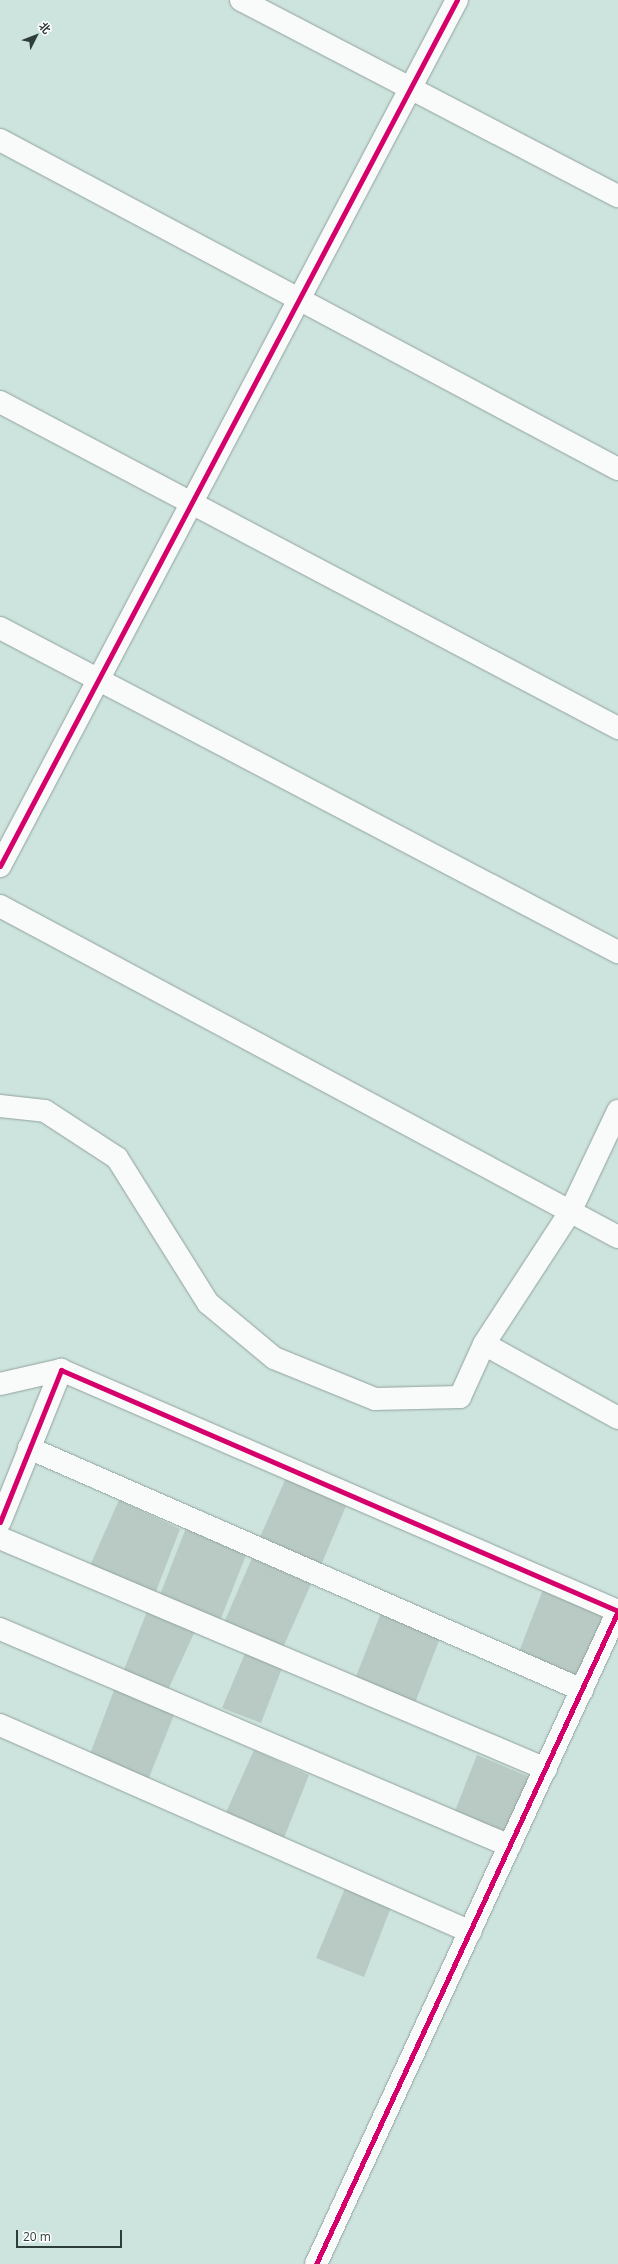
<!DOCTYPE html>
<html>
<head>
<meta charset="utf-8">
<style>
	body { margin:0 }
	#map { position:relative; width:618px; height:2264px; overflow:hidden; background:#cde3dd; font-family:"Open Sans","Noto Sans SC",sans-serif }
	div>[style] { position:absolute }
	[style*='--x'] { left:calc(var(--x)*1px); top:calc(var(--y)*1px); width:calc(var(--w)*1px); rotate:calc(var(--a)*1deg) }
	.building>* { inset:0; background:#b9cac5 }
	.roads { filter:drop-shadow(0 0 1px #91a29d) drop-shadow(0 0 1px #91a29d) }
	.minor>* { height:22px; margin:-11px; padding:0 11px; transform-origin:11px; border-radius:11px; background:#f8fbfa }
	.cycleway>* { height:5px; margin:-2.5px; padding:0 2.5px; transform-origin:2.5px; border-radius:2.5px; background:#d6006c }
	span { translate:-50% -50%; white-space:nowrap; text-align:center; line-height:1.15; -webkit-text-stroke:3.5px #fff; paint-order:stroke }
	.north { position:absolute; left:16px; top:16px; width:40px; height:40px; -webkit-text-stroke:3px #fff; paint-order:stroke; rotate:48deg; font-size:11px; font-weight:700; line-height:16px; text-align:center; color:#2d3d39 }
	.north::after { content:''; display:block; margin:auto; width:14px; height:18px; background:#2d3d39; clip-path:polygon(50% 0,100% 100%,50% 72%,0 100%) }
	.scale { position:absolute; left:16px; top:2230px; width:106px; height:18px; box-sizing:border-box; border:2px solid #2d3d39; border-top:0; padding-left:5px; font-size:12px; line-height:14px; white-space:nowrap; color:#2d3d39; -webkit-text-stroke:3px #fff; paint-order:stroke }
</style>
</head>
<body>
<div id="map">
	<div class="building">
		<i style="clip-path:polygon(286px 1478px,346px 1506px,319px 1570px,257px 1544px)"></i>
		<i style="clip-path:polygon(119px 1500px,180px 1529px,153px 1599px,88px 1570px)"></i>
		<i style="clip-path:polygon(186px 1528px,246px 1555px,218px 1626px,158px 1600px)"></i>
		<i style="clip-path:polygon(252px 1558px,311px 1584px,281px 1652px,223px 1625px)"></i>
		<i style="clip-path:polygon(544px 1587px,606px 1611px,577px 1683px,517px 1657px)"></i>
		<i style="clip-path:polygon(148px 1609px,195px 1631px,167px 1692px,123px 1672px)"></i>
		<i style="clip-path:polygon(381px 1613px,440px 1638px,415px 1703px,355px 1679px)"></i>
		<i style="clip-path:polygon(246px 1651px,282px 1668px,261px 1723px,222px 1708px)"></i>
		<i style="clip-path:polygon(116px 1685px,176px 1710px,148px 1780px,90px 1754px)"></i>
		<i style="clip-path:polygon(254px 1750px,309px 1775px,282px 1843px,224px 1817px)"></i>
		<i style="clip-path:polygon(477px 1755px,532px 1778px,506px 1839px,453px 1816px)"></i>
		<i style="clip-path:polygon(346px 1886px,391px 1907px,364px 1977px,316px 1958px)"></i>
	</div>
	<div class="roads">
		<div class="minor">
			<i style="--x:241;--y:0;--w:425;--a:27.5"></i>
			<i style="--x:0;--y:140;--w:700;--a:28.03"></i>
			<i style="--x:0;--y:402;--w:699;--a:27.81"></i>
			<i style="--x:0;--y:628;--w:698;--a:27.67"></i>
			<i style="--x:0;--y:866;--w:979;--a:-62.18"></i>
			<i style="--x:0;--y:906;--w:701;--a:28.17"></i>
			<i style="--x:0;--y:1106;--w:45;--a:6.3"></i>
			<i style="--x:45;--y:1111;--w:86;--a:33.1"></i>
			<i style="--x:117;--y:1158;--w:171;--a:57.9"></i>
			<i style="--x:208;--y:1303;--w:86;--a:39.8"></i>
			<i style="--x:274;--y:1358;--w:109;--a:22.1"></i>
			<i style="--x:375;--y:1399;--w:85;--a:-1.3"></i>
			<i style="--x:460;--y:1397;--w:58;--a:-65.6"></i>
			<i style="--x:484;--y:1344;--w:158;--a:-56.9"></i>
			<i style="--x:570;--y:1212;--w:112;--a:-64.6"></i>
			<i style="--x:484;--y:1344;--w:153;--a:28.9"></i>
			<i style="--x:0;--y:1384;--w:63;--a:-12.9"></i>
			<i style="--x:29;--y:1448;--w:604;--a:23.63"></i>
			<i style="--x:0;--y:1522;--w:164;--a:-68.1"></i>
			<i style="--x:61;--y:1370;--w:607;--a:23.4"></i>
			<i style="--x:618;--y:1611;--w:719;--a:114.82"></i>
			<i style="--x:0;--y:1538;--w:593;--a:22.93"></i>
			<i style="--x:0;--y:1629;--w:554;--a:23.05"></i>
			<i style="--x:0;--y:1725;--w:514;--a:23.73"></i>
		</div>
	</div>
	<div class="cycleway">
		<i style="--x:0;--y:866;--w:979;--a:-62.18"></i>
		<i style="--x:0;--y:1522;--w:164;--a:-68.1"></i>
		<i style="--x:61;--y:1370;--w:607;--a:23.4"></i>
		<i style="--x:618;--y:1611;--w:719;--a:114.82"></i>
	</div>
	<div class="north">北</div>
	<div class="scale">20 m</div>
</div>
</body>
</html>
